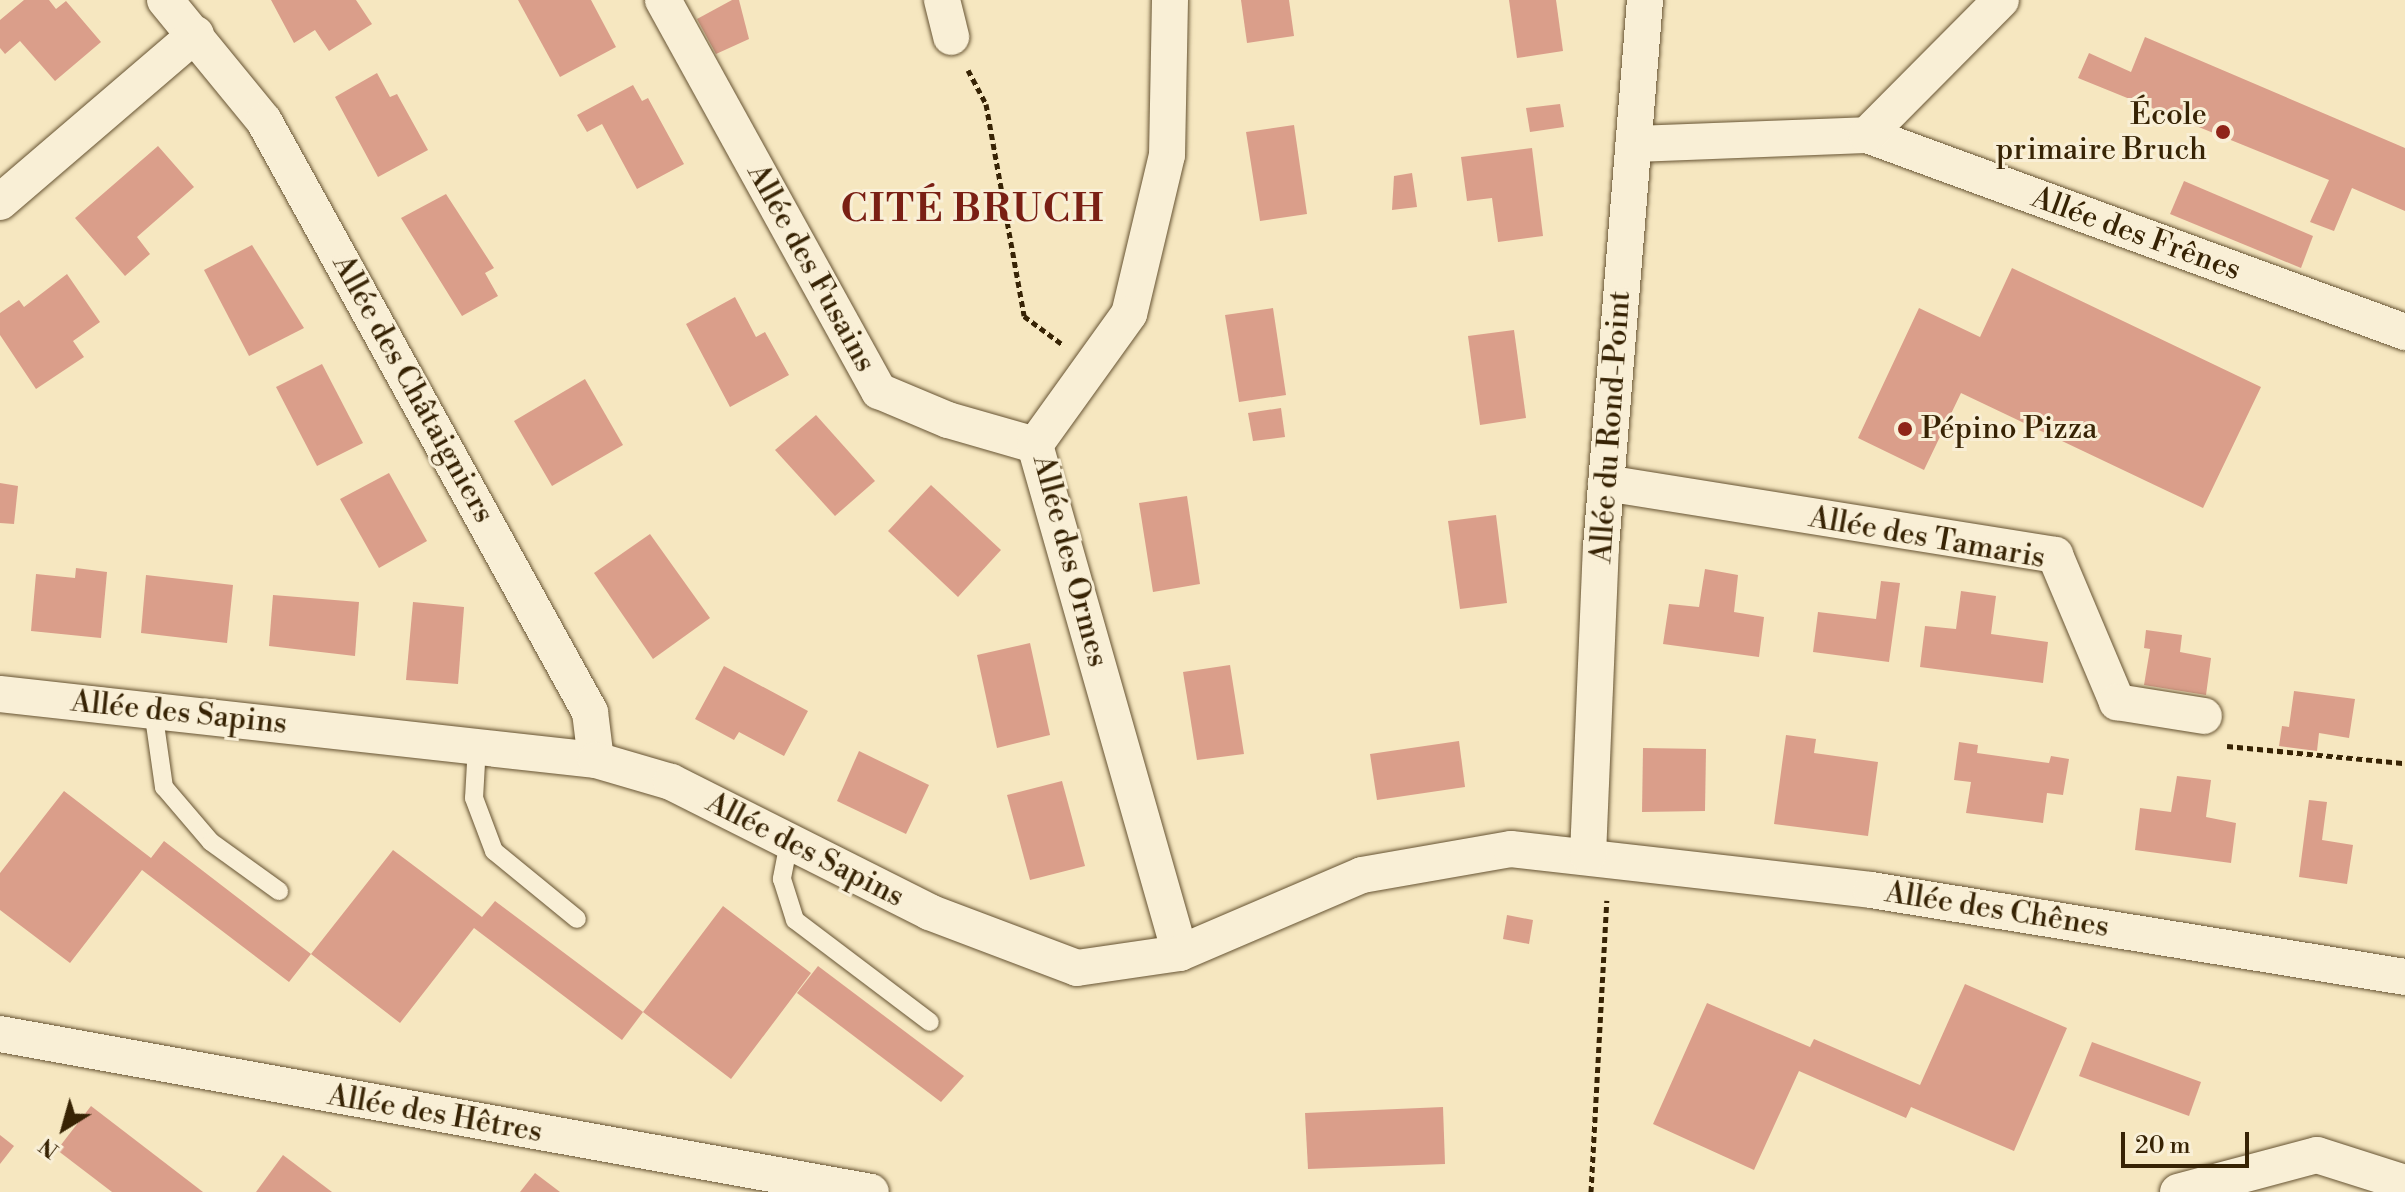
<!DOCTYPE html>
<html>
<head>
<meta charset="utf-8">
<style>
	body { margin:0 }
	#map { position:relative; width:2405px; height:1192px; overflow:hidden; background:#f6e7c0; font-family:"Libre Bodoni",serif }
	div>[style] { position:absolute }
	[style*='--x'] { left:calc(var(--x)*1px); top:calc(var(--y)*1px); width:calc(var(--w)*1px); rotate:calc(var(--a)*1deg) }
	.building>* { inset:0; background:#da9e8a }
	.path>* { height:5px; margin-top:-2.5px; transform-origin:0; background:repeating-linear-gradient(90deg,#372304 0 6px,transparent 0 10px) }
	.roads { filter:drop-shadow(0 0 2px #675433) drop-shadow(0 0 2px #675433) }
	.lane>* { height:18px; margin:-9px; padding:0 9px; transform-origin:9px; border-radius:9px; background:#f9efd6 }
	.street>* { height:36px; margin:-18px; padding:0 18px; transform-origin:18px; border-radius:18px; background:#f9efd6 }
	.dots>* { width:22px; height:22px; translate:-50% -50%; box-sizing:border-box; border:4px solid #f9efd6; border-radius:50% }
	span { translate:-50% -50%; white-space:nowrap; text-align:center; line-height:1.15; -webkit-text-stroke:6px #f9efd6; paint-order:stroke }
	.poi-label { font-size:30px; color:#372304 }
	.right { translate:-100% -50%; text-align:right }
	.left { translate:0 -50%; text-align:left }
	.street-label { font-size:30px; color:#372304 }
	.district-label { font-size:38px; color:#7a1f14; font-weight:700; letter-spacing:2px }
	.north { position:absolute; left:24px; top:1088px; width:80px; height:80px; -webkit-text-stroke:6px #f9efd6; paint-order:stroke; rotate:217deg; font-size:22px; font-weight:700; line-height:32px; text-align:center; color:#372304 }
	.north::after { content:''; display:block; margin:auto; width:28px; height:36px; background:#372304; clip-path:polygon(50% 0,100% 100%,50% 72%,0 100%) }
	.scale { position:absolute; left:2121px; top:1132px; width:128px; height:36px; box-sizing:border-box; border:4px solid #372304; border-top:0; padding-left:10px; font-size:24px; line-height:28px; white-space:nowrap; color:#372304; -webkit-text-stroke:6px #f9efd6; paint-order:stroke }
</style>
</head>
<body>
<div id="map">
	<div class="building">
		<i style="clip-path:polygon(24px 0,49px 0,56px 9px,66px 1px,101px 42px,55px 81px,20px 41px,5px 54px,0 48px,0 20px)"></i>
		<i style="clip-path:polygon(271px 0,356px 0,372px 24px,329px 51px,315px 30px,294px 43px)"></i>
		<i style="clip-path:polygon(518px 0,591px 0,616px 47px,560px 77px)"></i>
		<i style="clip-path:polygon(732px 0,739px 0,749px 39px,716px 54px,697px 19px)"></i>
		<i style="clip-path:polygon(1241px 0,1289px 0,1294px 36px,1247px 43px)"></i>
		<i style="clip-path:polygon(1509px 0,1556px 0,1563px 51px,1517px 58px)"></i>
		<i style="clip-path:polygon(2145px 37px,2405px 148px,2405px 211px,2352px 188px,2334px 231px,2310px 222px,2329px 180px,2078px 78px,2089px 53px,2131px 72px)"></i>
		<i style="clip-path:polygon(377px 73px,390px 97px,397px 94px,428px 150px,378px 177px,335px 97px)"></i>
		<i style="clip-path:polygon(633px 85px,642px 101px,648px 98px,684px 164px,637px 189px,602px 124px,587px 132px,577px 115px)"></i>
		<i style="clip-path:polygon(1560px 104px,1564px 127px,1530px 132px,1526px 108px)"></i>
		<i style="clip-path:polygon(1294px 125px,1307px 214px,1260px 221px,1246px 132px)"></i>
		<i style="clip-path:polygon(158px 146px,194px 187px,137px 237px,150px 254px,125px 276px,75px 218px)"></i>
		<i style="clip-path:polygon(1532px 148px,1543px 236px,1498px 242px,1492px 198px,1467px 201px,1461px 157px)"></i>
		<i style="clip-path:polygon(1412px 173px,1417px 207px,1392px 210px,1394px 176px)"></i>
		<i style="clip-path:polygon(2184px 181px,2313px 236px,2301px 268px,2170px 214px)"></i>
		<i style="clip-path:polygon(446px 194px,494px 268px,485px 273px,498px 296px,462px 316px,401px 218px)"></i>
		<i style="clip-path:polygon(252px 245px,304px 328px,249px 356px,204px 270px)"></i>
		<i style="clip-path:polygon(2012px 268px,2261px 387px,2203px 508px,1961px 393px,1924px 470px,1858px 438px,1919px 308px,1980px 337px)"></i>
		<i style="clip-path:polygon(67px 274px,100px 322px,73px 341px,84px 357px,36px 389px,0 335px,0 313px,19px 300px,24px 307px)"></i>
		<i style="clip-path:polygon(735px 297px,756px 337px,765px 332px,789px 375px,730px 407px,686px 324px)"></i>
		<i style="clip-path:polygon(1273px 308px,1286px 395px,1239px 402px,1225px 315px)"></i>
		<i style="clip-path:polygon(1514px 330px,1526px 418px,1480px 425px,1468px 336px)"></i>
		<i style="clip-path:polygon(322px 364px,363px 443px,317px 466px,276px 387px)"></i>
		<i style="clip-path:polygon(585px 379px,623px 445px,552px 486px,514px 421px)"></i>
		<i style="clip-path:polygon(1281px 408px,1285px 437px,1253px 441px,1248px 413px)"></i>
		<i style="clip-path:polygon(816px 415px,875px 481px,835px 516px,775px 450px)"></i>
		<i style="clip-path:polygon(389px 473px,427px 541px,379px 568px,340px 499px)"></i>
		<i style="clip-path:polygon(0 483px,18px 486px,14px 524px,0 523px)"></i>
		<i style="clip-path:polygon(931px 485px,1001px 550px,958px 597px,888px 531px)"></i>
		<i style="clip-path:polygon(1187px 496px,1200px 584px,1153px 592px,1139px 503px)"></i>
		<i style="clip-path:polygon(1496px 515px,1507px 603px,1460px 609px,1448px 521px)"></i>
		<i style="clip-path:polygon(650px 534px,710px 618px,653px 659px,594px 573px)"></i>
		<i style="clip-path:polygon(76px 568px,107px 572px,101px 638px,31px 631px,36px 574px,75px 578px)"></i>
		<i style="clip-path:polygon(1705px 569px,1738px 575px,1734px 612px,1764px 617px,1759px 657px,1663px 644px,1669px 604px,1699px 607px)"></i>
		<i style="clip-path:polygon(146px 575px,233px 585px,227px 643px,141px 633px)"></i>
		<i style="clip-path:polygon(1881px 581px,1900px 583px,1889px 662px,1813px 652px,1818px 612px,1876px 619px)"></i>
		<i style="clip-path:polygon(1961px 591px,1996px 596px,1991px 634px,2048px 642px,2043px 683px,1920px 667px,1925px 626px,1956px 629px)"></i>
		<i style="clip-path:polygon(273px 595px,359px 602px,355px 656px,269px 646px)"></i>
		<i style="clip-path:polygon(413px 602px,464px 607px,458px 684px,406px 680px)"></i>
		<i style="clip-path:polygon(2146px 630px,2182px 635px,2180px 652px,2211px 658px,2206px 695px,2144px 685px,2150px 649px,2144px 648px)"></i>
		<i style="clip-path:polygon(1030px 643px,1050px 735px,997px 748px,977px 655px)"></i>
		<i style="clip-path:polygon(1230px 665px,1244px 754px,1197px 760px,1183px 672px)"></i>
		<i style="clip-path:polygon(724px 666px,808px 711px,784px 756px,739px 732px,734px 740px,695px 719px)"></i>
		<i style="clip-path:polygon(2294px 691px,2355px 699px,2349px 738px,2319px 733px,2317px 751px,2279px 746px,2282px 726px,2289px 727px)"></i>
		<i style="clip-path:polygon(1786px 735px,1816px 739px,1814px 753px,1878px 762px,1868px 836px,1774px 824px)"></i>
		<i style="clip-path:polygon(1459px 741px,1465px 787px,1377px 800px,1370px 754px)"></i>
		<i style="clip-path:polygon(1959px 742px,1978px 745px,1977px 753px,2049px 763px,2051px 756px,2069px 759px,2063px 795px,2047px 793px,2043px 823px,1966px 813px,1971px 782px,1954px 780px)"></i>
		<i style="clip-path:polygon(1643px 748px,1706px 749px,1705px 811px,1642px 812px)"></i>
		<i style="clip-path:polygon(859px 751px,929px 785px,906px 834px,837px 801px)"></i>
		<i style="clip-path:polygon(2177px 776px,2211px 780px,2206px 817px,2236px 823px,2231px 863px,2135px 850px,2140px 808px,2171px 812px)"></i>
		<i style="clip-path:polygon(1062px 781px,1085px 866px,1030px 880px,1007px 795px)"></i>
		<i style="clip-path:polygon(64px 791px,151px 858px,164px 841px,311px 954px,289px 982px,142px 870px,70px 963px,0 910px,0 873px)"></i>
		<i style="clip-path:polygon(2309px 800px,2327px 802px,2322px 840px,2353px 845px,2347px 884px,2299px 877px)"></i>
		<i style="clip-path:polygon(393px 850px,482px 917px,495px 901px,643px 1012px,723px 906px,811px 973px,731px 1079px,643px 1012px,622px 1040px,474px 928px,400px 1023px,311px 954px)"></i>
		<i style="clip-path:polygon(1507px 915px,1533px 920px,1529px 944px,1503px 939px)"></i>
		<i style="clip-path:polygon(818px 966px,964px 1076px,941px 1102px,797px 993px)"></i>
		<i style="clip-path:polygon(1965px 984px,2067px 1028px,2014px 1151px,1911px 1107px,1906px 1118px,1799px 1071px,1754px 1170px,1653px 1124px,1707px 1003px,1810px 1047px,1814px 1039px,1920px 1085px)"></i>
		<i style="clip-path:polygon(2092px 1042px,2201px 1082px,2189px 1116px,2079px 1076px)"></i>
		<i style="clip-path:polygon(91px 1106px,203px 1192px,112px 1192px,57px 1150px)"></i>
		<i style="clip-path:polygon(1443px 1107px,1445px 1164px,1308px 1169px,1305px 1113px)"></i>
		<i style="clip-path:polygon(0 1135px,14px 1146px,0 1164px)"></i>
		<i style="clip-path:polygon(283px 1155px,332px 1192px,256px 1192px)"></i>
		<i style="clip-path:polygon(535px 1173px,560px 1192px,520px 1192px)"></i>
	</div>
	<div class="path">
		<i style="--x:968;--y:70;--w:38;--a:62"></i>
		<i style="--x:986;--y:104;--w:215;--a:79.8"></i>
		<i style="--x:1024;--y:316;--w:47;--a:36.4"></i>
		<i style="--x:2227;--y:746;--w:179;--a:5.5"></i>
		<i style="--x:1591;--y:1192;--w:292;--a:-86.9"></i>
	</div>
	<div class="roads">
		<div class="lane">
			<i style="--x:153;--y:710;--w:78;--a:81.9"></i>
			<i style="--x:164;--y:787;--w:72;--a:49.5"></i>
			<i style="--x:211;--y:842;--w:84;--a:35.8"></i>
			<i style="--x:477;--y:745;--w:53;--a:93.2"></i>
			<i style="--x:474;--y:798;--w:57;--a:69.3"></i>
			<i style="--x:494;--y:851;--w:107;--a:39.3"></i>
			<i style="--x:789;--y:842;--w:38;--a:101"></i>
			<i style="--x:782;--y:879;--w:43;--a:72.4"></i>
			<i style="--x:795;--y:920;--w:169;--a:37.1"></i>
		</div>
		<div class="street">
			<i style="--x:165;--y:0;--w:156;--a:50.7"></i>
			<i style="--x:264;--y:121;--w:675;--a:61.12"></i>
			<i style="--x:590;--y:712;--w:48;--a:82.9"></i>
			<i style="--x:663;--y:0;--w:447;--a:61.1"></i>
			<i style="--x:879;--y:391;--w:75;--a:22.8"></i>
			<i style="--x:948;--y:420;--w:91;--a:16"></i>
			<i style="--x:942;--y:0;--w:38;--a:76"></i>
			<i style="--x:1170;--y:0;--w:155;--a:91.1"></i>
			<i style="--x:1167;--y:155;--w:163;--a:103.4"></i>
			<i style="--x:1129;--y:314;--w:161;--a:125.7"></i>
			<i style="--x:1035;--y:445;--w:528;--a:74.07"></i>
			<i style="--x:1867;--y:135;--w:573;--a:20.11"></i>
			<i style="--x:1634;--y:144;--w:233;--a:-2.2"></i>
			<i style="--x:1867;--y:135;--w:190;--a:-45.2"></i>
			<i style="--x:0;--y:202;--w:258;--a:-40.6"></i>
			<i style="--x:1606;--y:483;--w:455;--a:9.1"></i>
			<i style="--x:2055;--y:555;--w:160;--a:67.1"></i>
			<i style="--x:2117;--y:702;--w:88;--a:9.1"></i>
			<i style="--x:0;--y:694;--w:600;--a:6.32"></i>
			<i style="--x:596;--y:760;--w:78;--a:16.3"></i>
			<i style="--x:671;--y:782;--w:289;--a:26.7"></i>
			<i style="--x:929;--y:912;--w:158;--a:20.7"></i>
			<i style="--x:1077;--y:968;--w:104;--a:-8.3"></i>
			<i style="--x:1180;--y:953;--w:198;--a:-23.2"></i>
			<i style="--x:1362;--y:875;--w:151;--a:-9.9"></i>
			<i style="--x:1511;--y:849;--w:362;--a:6.5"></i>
			<i style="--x:1871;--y:890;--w:541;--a:9.25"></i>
			<i style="--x:1588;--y:855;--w:308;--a:-87.6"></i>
			<i style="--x:1601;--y:547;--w:549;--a:-85.4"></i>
			<i style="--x:0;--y:1034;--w:885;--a:10.28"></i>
			<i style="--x:2178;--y:1192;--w:144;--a:-14.9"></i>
			<i style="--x:2317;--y:1155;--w:92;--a:17.7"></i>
		</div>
	</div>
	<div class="dots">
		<i style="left:2223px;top:132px;background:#8f2418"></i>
		<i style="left:1905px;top:429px;background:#8f2418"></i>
	</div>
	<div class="poi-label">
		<span class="right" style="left:2207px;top:132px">École<br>primaire Bruch</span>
		<span class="left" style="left:1921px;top:429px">Pépino Pizza</span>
	</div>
	<div class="street-label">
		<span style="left:2136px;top:234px;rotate:20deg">Allée des Frênes</span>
		<span style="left:811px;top:268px;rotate:61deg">Allée des Fusains</span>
		<span style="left:413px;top:389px;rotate:61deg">Allée des Châtaigniers</span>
		<span style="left:1611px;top:427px;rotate:-86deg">Allée du Rond-Point</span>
		<span style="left:1927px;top:538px;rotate:10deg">Allée des Tamaris</span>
		<span style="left:1070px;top:561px;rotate:75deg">Allée des Ormes</span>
		<span style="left:179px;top:713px;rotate:6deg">Allée des Sapins</span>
		<span style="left:805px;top:850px;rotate:27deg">Allée des Sapins</span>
		<span style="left:1997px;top:910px;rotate:9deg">Allée des Chênes</span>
		<span style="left:435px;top:1114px;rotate:10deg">Allée des Hêtres</span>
	</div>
	<div class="district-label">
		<span style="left:973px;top:210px">CITÉ BRUCH</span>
	</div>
	<div class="north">N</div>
	<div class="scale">20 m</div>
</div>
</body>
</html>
